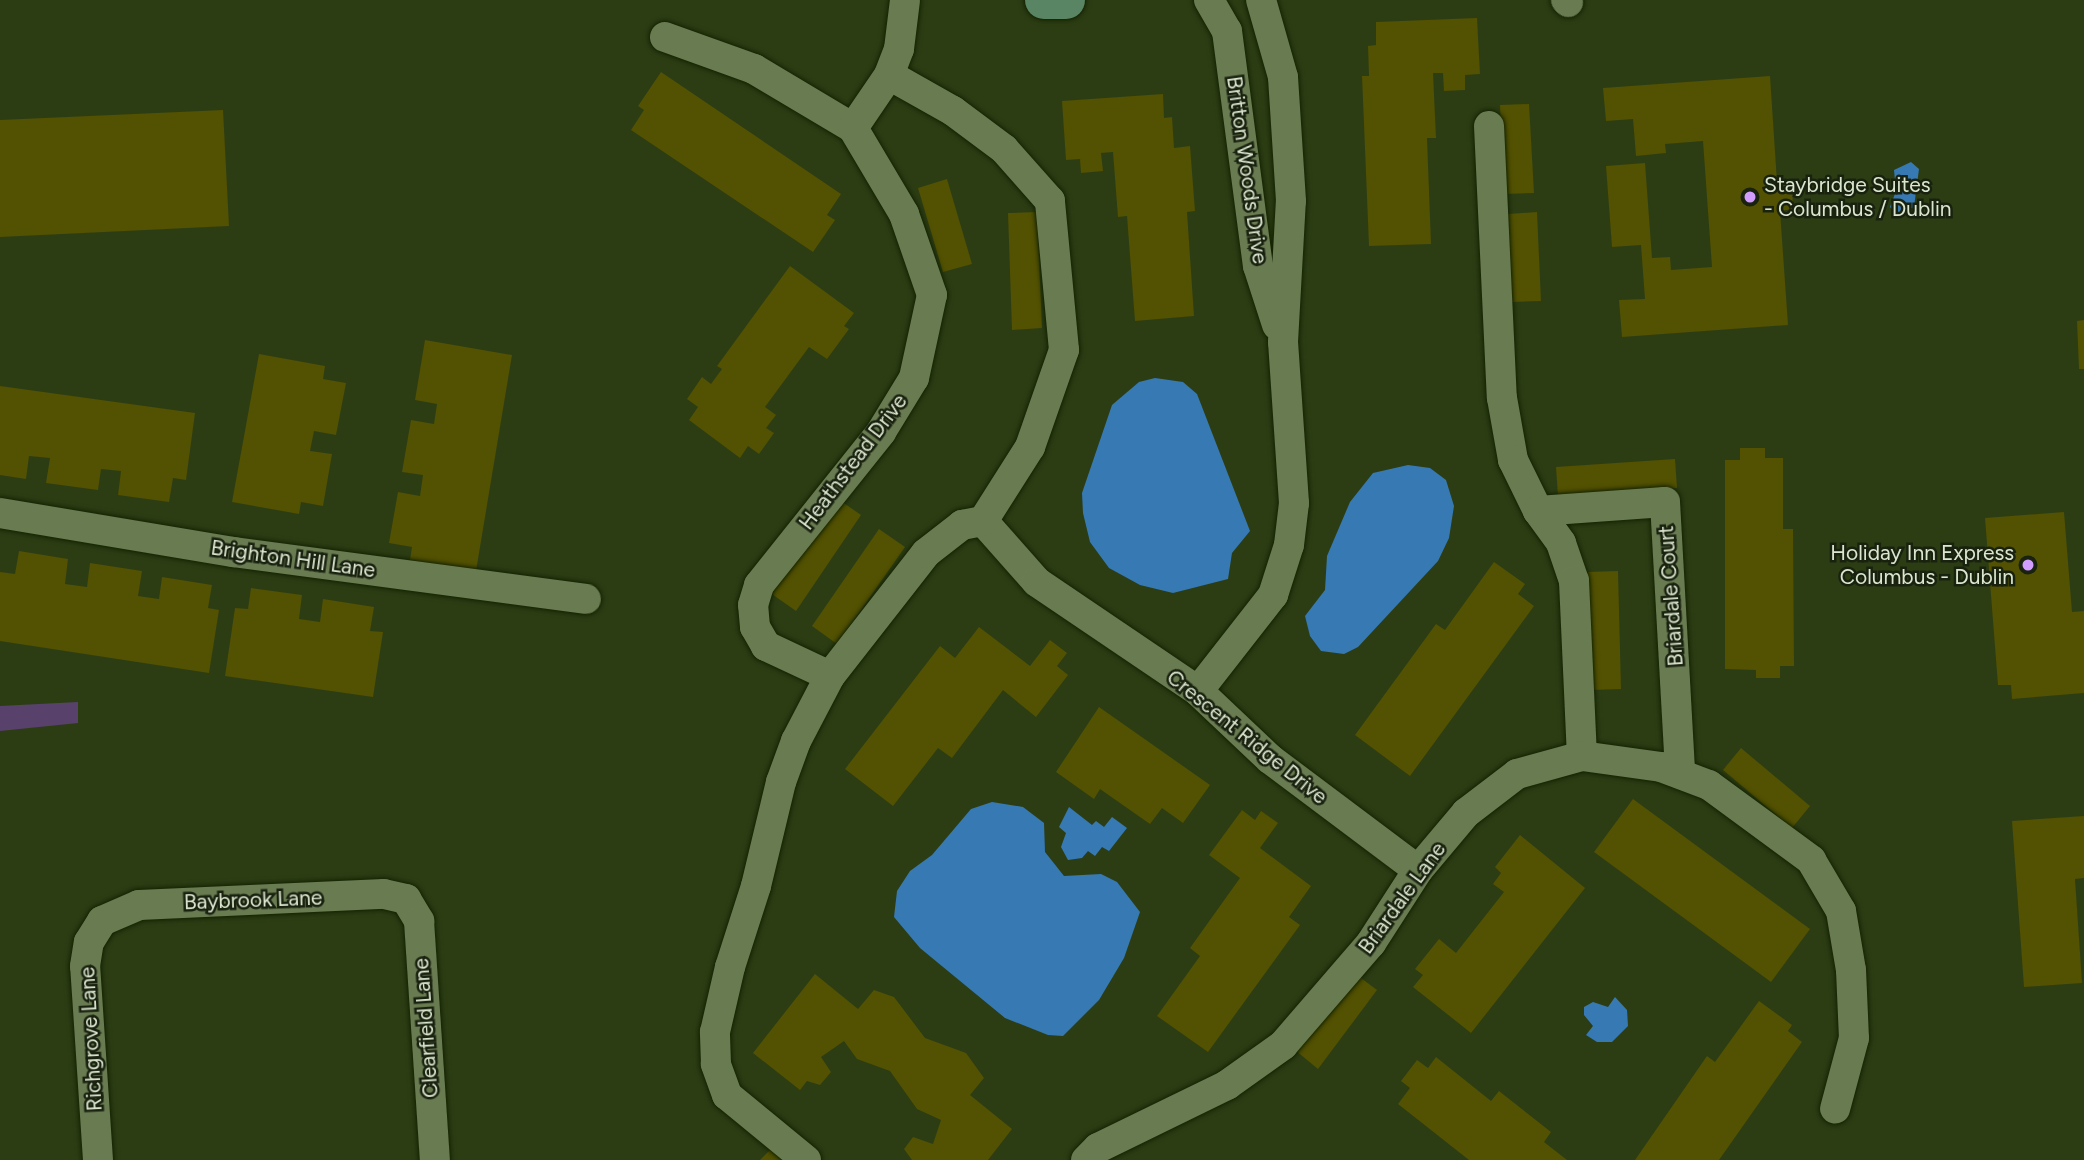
<!DOCTYPE html>
<html>
<head>
<meta charset="utf-8">
<style>
	body { margin:0 }
	#map { position:relative; width:2084px; height:1160px; overflow:hidden; background:#2c3d14; font-family:Figtree,sans-serif }
	div>[style] { position:absolute }
	[style*='--x'] { left:calc(var(--x)*1px); top:calc(var(--y)*1px); width:calc(var(--w)*1px); rotate:calc(var(--a)*1deg) }
	.green>* { inset:0; background:#58426b }
	.water>* { inset:0; background:#3779b3 }
	.building>* { inset:0; background:#535102 }
	.roads { filter:drop-shadow(0 0 2px #142300) drop-shadow(0 0 2px #142300) }
	.street>* { height:30px; margin:-15px; padding:0 15px; transform-origin:15px; border-radius:15px; background:#697c51 }
	.secondary>* { height:38px; margin:-19px; padding:0 19px; transform-origin:19px; border-radius:19px; background:#5a8564 }
	.dots>* { width:19px; height:19px; translate:-50% -50%; box-sizing:border-box; border:4px solid #19210f; border-radius:50% }
	span { translate:-50% -50%; white-space:nowrap; text-align:center; line-height:1.15; -webkit-text-stroke:5px #19210f; paint-order:stroke }
	.street-label { font-size:21px; color:#dbe6cf }
	.poi-label { font-size:21px; color:#dbe6cf }
	.left { translate:0 -50%; text-align:left }
	.right { translate:-100% -50%; text-align:right }
</style>
</head>
<body>
<div id="map">
	<div class="green">
		<i style="clip-path:polygon(78px 702px,78px 723px,0 731px,0 706px)"></i>
	</div>
	<div class="water">
		<i style="clip-path:polygon(1911px 162px,1919px 169px,1914px 207px,1897px 214px,1890px 207px,1896px 191px,1894px 170px)"></i>
		<i style="clip-path:polygon(1155px 378px,1183px 382px,1197px 394px,1250px 531px,1232px 553px,1228px 579px,1173px 593px,1140px 585px,1109px 568px,1090px 542px,1083px 513px,1082px 493px,1112px 405px,1139px 382px)"></i>
		<i style="clip-path:polygon(1408px 465px,1430px 468px,1446px 480px,1454px 506px,1449px 538px,1438px 561px,1358px 647px,1344px 654px,1321px 651px,1310px 636px,1305px 616px,1325px 590px,1327px 556px,1350px 502px,1373px 473px)"></i>
		<i style="clip-path:polygon(992px 802px,1023px 807px,1044px 823px,1045px 852px,1064px 876px,1101px 874px,1117px 882px,1140px 912px,1124px 958px,1099px 1000px,1063px 1036px,1048px 1035px,1005px 1018px,920px 948px,894px 917px,897px 891px,910px 871px,932px 855px,971px 809px)"></i>
		<i style="clip-path:polygon(1069px 807px,1092px 825px,1096px 821px,1104px 827px,1112px 817px,1127px 828px,1109px 851px,1102px 847px,1095px 856px,1088px 851px,1082px 858px,1068px 860px,1061px 847px,1066px 833px,1059px 827px)"></i>
		<i style="clip-path:polygon(1615px 997px,1627px 1010px,1628px 1026px,1612px 1042px,1597px 1042px,1586px 1035px,1593px 1026px,1584px 1015px,1584px 1007px,1593px 1002px,1608px 1007px)"></i>
	</div>
	<div class="building">
		<i style="clip-path:polygon(1477px 18px,1480px 74px,1465px 75px,1465px 90px,1444px 91px,1443px 73px,1433px 73px,1436px 138px,1427px 138px,1431px 244px,1369px 246px,1362px 76px,1369px 76px,1368px 46px,1376px 45px,1376px 22px)"></i>
		<i style="clip-path:polygon(661px 72px,841px 194px,827px 215px,835px 220px,813px 252px,631px 130px,644px 110px,638px 106px)"></i>
		<i style="clip-path:polygon(1770px 76px,1777px 182px,1792px 184px,1793px 209px,1780px 211px,1788px 325px,1622px 337px,1619px 300px,1645px 299px,1641px 245px,1612px 247px,1606px 166px,1645px 163px,1652px 258px,1670px 257px,1671px 270px,1712px 267px,1703px 141px,1665px 144px,1666px 153px,1636px 156px,1633px 119px,1606px 121px,1603px 88px)"></i>
		<i style="clip-path:polygon(1163px 94px,1164px 118px,1172px 117px,1174px 148px,1190px 146px,1195px 211px,1187px 212px,1194px 316px,1135px 321px,1127px 216px,1118px 217px,1113px 152px,1101px 153px,1103px 171px,1081px 173px,1080px 159px,1066px 160px,1062px 101px)"></i>
		<i style="clip-path:polygon(1529px 104px,1534px 193px,1504px 194px,1500px 105px)"></i>
		<i style="clip-path:polygon(223px 110px,229px 226px,0 237px,0 120px)"></i>
		<i style="clip-path:polygon(947px 179px,972px 264px,943px 272px,918px 188px)"></i>
		<i style="clip-path:polygon(1037px 212px,1042px 328px,1012px 330px,1008px 213px)"></i>
		<i style="clip-path:polygon(1537px 212px,1541px 301px,1512px 302px,1508px 214px)"></i>
		<i style="clip-path:polygon(790px 266px,854px 313px,844px 326px,849px 329px,827px 359px,809px 347px,765px 407px,776px 415px,766px 428px,774px 433px,759px 454px,748px 446px,740px 458px,689px 420px,698px 407px,687px 399px,702px 377px,711px 384px,722px 369px,717px 366px)"></i>
		<i style="clip-path:polygon(2084px 320px,2084px 369px,2079px 369px,2077px 321px)"></i>
		<i style="clip-path:polygon(425px 340px,512px 355px,476px 571px,410px 560px,412px 547px,389px 543px,398px 492px,420px 496px,423px 475px,402px 472px,411px 420px,434px 424px,437px 404px,415px 400px)"></i>
		<i style="clip-path:polygon(259px 354px,325px 366px,323px 379px,346px 383px,336px 435px,314px 431px,310px 451px,332px 454px,323px 506px,301px 502px,299px 514px,232px 502px)"></i>
		<i style="clip-path:polygon(0 386px,195px 413px,186px 480px,173px 478px,169px 502px,118px 495px,121px 471px,101px 469px,98px 490px,46px 483px,50px 458px,29px 456px,26px 479px,0 475px)"></i>
		<i style="clip-path:polygon(1740px 448px,1765px 448px,1765px 458px,1783px 458px,1783px 529px,1793px 529px,1794px 666px,1780px 666px,1780px 678px,1756px 678px,1756px 670px,1725px 669px,1725px 460px,1740px 460px)"></i>
		<i style="clip-path:polygon(1675px 459px,1677px 488px,1558px 496px,1556px 467px)"></i>
		<i style="clip-path:polygon(835px 497px,861px 515px,796px 611px,769px 592px)"></i>
		<i style="clip-path:polygon(2064px 512px,2072px 612px,2084px 611px,2084px 693px,2012px 699px,2011px 685px,1998px 685px,1985px 518px)"></i>
		<i style="clip-path:polygon(879px 529px,905px 547px,837px 644px,812px 626px)"></i>
		<i style="clip-path:polygon(19px 551px,68px 559px,65px 584px,87px 587px,90px 563px,142px 571px,138px 596px,159px 599px,162px 577px,212px 585px,208px 608px,219px 610px,209px 673px,0 641px,0 572px,15px 574px)"></i>
		<i style="clip-path:polygon(1494px 562px,1525px 584px,1518px 594px,1534px 606px,1410px 776px,1355px 735px,1436px 624px,1445px 630px)"></i>
		<i style="clip-path:polygon(1618px 571px,1621px 689px,1592px 690px,1588px 572px)"></i>
		<i style="clip-path:polygon(251px 588px,302px 595px,299px 619px,320px 622px,323px 599px,374px 607px,370px 631px,383px 632px,373px 697px,225px 676px,235px 608px,248px 609px)"></i>
		<i style="clip-path:polygon(979px 627px,1030px 666px,1050px 640px,1067px 653px,1057px 666px,1068px 675px,1036px 717px,1003px 690px,952px 758px,938px 748px,893px 806px,845px 769px,940px 646px,955px 658px)"></i>
		<i style="clip-path:polygon(1099px 707px,1210px 785px,1183px 823px,1162px 808px,1150px 824px,1100px 789px,1094px 799px,1056px 772px)"></i>
		<i style="clip-path:polygon(1741px 748px,1810px 806px,1792px 828px,1723px 770px)"></i>
		<i style="clip-path:polygon(1633px 799px,1810px 929px,1771px 982px,1594px 852px)"></i>
		<i style="clip-path:polygon(1242px 810px,1255px 820px,1261px 811px,1278px 823px,1260px 848px,1311px 886px,1289px 917px,1300px 925px,1208px 1052px,1157px 1016px,1200px 956px,1190px 948px,1240px 878px,1209px 855px)"></i>
		<i style="clip-path:polygon(2084px 816px,2084px 878px,2075px 879px,2082px 983px,2024px 987px,2012px 821px)"></i>
		<i style="clip-path:polygon(1520px 835px,1585px 888px,1471px 1033px,1413px 987px,1423px 975px,1415px 969px,1439px 939px,1456px 953px,1504px 892px,1493px 884px,1501px 873px,1495px 867px)"></i>
		<i style="clip-path:polygon(1353px 972px,1377px 990px,1318px 1069px,1295px 1050px)"></i>
		<i style="clip-path:polygon(815px 974px,858px 1009px,874px 990px,894px 997px,925px 1038px,966px 1053px,984px 1078px,970px 1095px,1012px 1129px,988px 1160px,912px 1160px,904px 1149px,913px 1137px,933px 1144px,941px 1120px,917px 1109px,890px 1071px,857px 1059px,844px 1041px,821px 1057px,831px 1072px,820px 1085px,807px 1081px,800px 1090px,753px 1053px)"></i>
		<i style="clip-path:polygon(1759px 1001px,1792px 1025px,1788px 1031px,1802px 1042px,1719px 1160px,1635px 1160px,1707px 1056px,1715px 1062px)"></i>
		<i style="clip-path:polygon(1436px 1057px,1491px 1101px,1499px 1091px,1551px 1132px,1544px 1142px,1567px 1160px,1469px 1160px,1398px 1104px,1410px 1088px,1401px 1081px,1417px 1060px,1428px 1068px)"></i>
		<i style="clip-path:polygon(771px 1149px,782px 1160px,760px 1160px)"></i>
	</div>
	<div class="roads">
		<div class="street">
			<i style="--x:1209;--y:0;--w:36;--a:60"></i>
			<i style="--x:1227;--y:31;--w:237;--a:82.5"></i>
			<i style="--x:1258;--y:266;--w:62;--a:72.1"></i>
			<i style="--x:1566;--y:0;--w:3;--a:45"></i>
			<i style="--x:665;--y:37;--w:95;--a:19.8"></i>
			<i style="--x:754;--y:69;--w:115;--a:30.8"></i>
			<i style="--x:1489;--y:126;--w:272;--a:87.3"></i>
			<i style="--x:1502;--y:398;--w:63;--a:79.9"></i>
			<i style="--x:1513;--y:460;--w:57;--a:63.9"></i>
			<i style="--x:1538;--y:511;--w:127;--a:-4.1"></i>
			<i style="--x:1665;--y:502;--w:272;--a:86.8"></i>
			<i style="--x:1538;--y:511;--w:39;--a:54"></i>
			<i style="--x:1561;--y:543;--w:40;--a:71.1"></i>
			<i style="--x:1574;--y:581;--w:175;--a:87.4"></i>
			<i style="--x:0;--y:513;--w:237;--a:9.5"></i>
			<i style="--x:234;--y:552;--w:355;--a:7.6"></i>
			<i style="--x:983;--y:521;--w:81;--a:48.5"></i>
			<i style="--x:1037;--y:582;--w:194;--a:34.1"></i>
			<i style="--x:1198;--y:691;--w:99;--a:43.4"></i>
			<i style="--x:1270;--y:759;--w:185;--a:36.9"></i>
			<i style="--x:830;--y:676;--w:71;--a:-154.9"></i>
			<i style="--x:766;--y:646;--w:22;--a:-120"></i>
			<i style="--x:755;--y:627;--w:22;--a:-95"></i>
			<i style="--x:753;--y:605;--w:21;--a:-73"></i>
			<i style="--x:759;--y:585;--w:196;--a:-51.4"></i>
			<i style="--x:881;--y:432;--w:63;--a:-58.6"></i>
			<i style="--x:914;--y:378;--w:85;--a:-77.8"></i>
			<i style="--x:932;--y:295;--w:86;--a:-109.1"></i>
			<i style="--x:904;--y:214;--w:100;--a:-120.7"></i>
			<i style="--x:853;--y:128;--w:64;--a:-55.8"></i>
			<i style="--x:889;--y:75;--w:28;--a:-69"></i>
			<i style="--x:899;--y:49;--w:49;--a:-83"></i>
			<i style="--x:1198;--y:691;--w:122;--a:-52"></i>
			<i style="--x:1273;--y:595;--w:52;--a:-72.3"></i>
			<i style="--x:1289;--y:545;--w:42;--a:-83.2"></i>
			<i style="--x:1294;--y:503;--w:161;--a:-93.9"></i>
			<i style="--x:1283;--y:342;--w:141;--a:-86.8"></i>
			<i style="--x:1291;--y:201;--w:124;--a:-93.7"></i>
			<i style="--x:1283;--y:77;--w:80;--a:-105.9"></i>
			<i style="--x:98;--y:1160;--w:194;--a:-93.8"></i>
			<i style="--x:85;--y:966;--w:24;--a:-81"></i>
			<i style="--x:89;--y:942;--w:25;--a:-58"></i>
			<i style="--x:102;--y:921;--w:40;--a:-23.4"></i>
			<i style="--x:139;--y:905;--w:245;--a:-2.6"></i>
			<i style="--x:384;--y:894;--w:23;--a:13"></i>
			<i style="--x:406;--y:899;--w:26;--a:59"></i>
			<i style="--x:419;--y:921;--w:240;--a:86.2"></i>
			<i style="--x:806;--y:1160;--w:102;--a:-140.6"></i>
			<i style="--x:727;--y:1095;--w:33;--a:-110"></i>
			<i style="--x:716;--y:1064;--w:32;--a:-92"></i>
			<i style="--x:715;--y:1032;--w:67;--a:-77"></i>
			<i style="--x:730;--y:967;--w:85;--a:-72.2"></i>
			<i style="--x:756;--y:886;--w:107;--a:-76.5"></i>
			<i style="--x:781;--y:782;--w:44;--a:-69.9"></i>
			<i style="--x:796;--y:741;--w:73;--a:-62.4"></i>
			<i style="--x:830;--y:676;--w:156;--a:-52"></i>
			<i style="--x:926;--y:553;--w:46;--a:-37.9"></i>
			<i style="--x:962;--y:525;--w:21;--a:-11"></i>
			<i style="--x:983;--y:521;--w:88;--a:-57.6"></i>
			<i style="--x:1030;--y:447;--w:103;--a:-70.7"></i>
			<i style="--x:1064;--y:350;--w:150;--a:-95.4"></i>
			<i style="--x:1050;--y:201;--w:69;--a:-131.5"></i>
			<i style="--x:1004;--y:149;--w:64;--a:-143.3"></i>
			<i style="--x:953;--y:111;--w:73;--a:-150.6"></i>
			<i style="--x:1086;--y:1160;--w:17;--a:-45"></i>
			<i style="--x:1098;--y:1148;--w:144;--a:-26"></i>
			<i style="--x:1227;--y:1085;--w:69;--a:-35.5"></i>
			<i style="--x:1283;--y:1045;--w:135;--a:-49.2"></i>
			<i style="--x:1371;--y:943;--w:87;--a:-57.2"></i>
			<i style="--x:1418;--y:870;--w:75;--a:-49.9"></i>
			<i style="--x:1466;--y:813;--w:64;--a:-37.4"></i>
			<i style="--x:1517;--y:774;--w:67;--a:-15.5"></i>
			<i style="--x:1582;--y:756;--w:80;--a:7.9"></i>
			<i style="--x:1661;--y:767;--w:51;--a:20.6"></i>
			<i style="--x:1709;--y:785;--w:127;--a:36.3"></i>
			<i style="--x:1811;--y:860;--w:59;--a:59.5"></i>
			<i style="--x:1841;--y:911;--w:60;--a:80.4"></i>
			<i style="--x:1851;--y:970;--w:68;--a:87.5"></i>
			<i style="--x:1854;--y:1038;--w:73;--a:105"></i>
		</div>
		<div class="secondary">
			<i style="--x:1044;--y:0;--w:22;--a:0"></i>
		</div>
	</div>
	<div class="dots">
		<i style="left:1750px;top:197px;background:#d19dfe"></i>
		<i style="left:2028px;top:565px;background:#d19dfe"></i>
	</div>
	<div class="street-label">
		<span style="left:1247px;top:170px;rotate:82deg">Britton Woods Drive</span>
		<span style="left:853px;top:462px;rotate:-53deg">Heathstead Drive</span>
		<span style="left:293px;top:559px;rotate:8deg">Brighton Hill Lane</span>
		<span style="left:1671px;top:596px;rotate:-94deg">Briardale Court</span>
		<span style="left:1247px;top:737px;rotate:39deg">Crescent Ridge Drive</span>
		<span style="left:1402px;top:898px;rotate:-54deg">Briardale Lane</span>
		<span style="left:253px;top:900px;rotate:-2deg">Baybrook Lane</span>
		<span style="left:426px;top:1028px;rotate:-94deg">Clearfield Lane</span>
		<span style="left:91px;top:1039px;rotate:-93deg">Richgrove Lane</span>
	</div>
	<div class="poi-label">
		<span class="left" style="left:1764px;top:197px">Staybridge Suites<br>- Columbus / Dublin</span>
		<span class="right" style="left:2014px;top:565px">Holiday Inn Express<br>Columbus - Dublin</span>
	</div>
</div>
</body>
</html>
